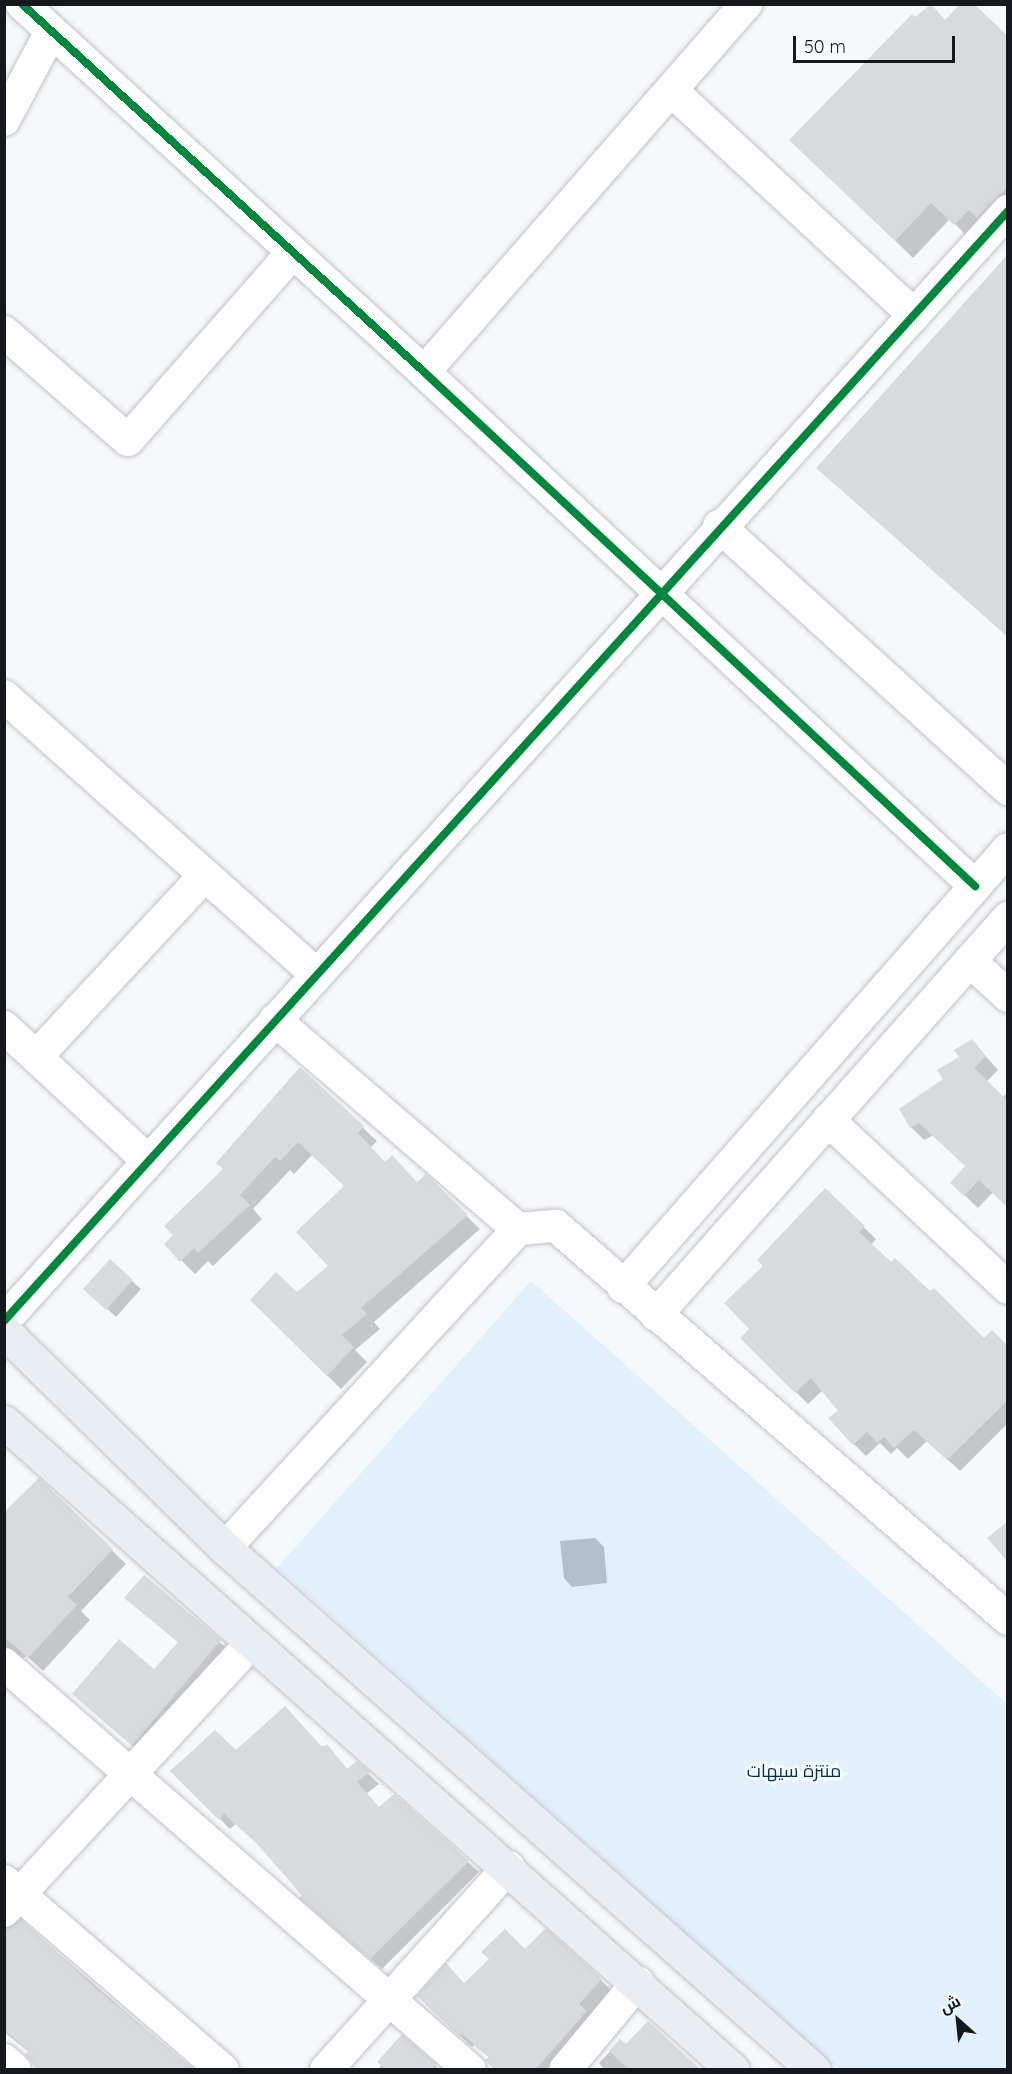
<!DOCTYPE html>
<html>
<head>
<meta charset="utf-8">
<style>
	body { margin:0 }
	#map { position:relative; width:1012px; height:2074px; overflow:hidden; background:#f6f9fb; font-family:Quicksand,Cairo,sans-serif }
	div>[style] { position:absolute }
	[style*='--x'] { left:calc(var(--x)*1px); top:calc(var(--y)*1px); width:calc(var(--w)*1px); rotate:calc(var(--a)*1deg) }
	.green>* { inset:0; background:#e1f0fc }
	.shadow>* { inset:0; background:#0003 }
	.building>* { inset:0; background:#d7dbde }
	.roads { filter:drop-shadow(0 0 2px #c0c3c6) drop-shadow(0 0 2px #c0c3c6) }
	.minor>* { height:32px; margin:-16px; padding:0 16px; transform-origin:16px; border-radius:16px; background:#fefefe }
	.major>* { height:33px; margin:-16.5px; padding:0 16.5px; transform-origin:16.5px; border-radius:16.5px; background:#e9eef2 }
	.cycleway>* { height:8px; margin:-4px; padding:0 4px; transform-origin:4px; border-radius:4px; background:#00873e }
	span { translate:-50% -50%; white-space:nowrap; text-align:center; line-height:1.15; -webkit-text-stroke:6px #f4f9fd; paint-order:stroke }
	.park-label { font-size:18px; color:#002f4b }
	.frame { position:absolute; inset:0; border:6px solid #15191d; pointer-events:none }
	.north { position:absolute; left:928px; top:1990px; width:60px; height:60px; -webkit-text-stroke:4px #f4f9fd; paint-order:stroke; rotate:333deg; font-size:16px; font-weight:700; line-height:24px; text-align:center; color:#15191d }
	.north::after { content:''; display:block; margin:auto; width:21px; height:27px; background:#15191d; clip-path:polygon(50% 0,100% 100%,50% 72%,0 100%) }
	.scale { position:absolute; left:793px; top:36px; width:162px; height:27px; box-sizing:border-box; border:3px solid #15191d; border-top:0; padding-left:8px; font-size:18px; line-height:21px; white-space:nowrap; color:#15191d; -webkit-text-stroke:4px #f4f9fd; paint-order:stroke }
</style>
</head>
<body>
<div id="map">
	<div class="green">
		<i style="clip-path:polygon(531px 1281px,1007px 1704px,1007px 2069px,839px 2069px,277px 1568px)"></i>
	</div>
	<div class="shadow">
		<i style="clip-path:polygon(915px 19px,1008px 38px,1008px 222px,973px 242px,950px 219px,913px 258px,809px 157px)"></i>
		<i style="clip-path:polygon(1008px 257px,1008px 637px,819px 468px)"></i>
		<i style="clip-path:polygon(972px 1041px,998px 1070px,986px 1082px,1002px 1098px,1008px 1092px,1008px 1208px,993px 1192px,978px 1208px,952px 1183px,967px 1166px,934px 1135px,924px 1140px,911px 1127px)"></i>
		<i style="clip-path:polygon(300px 1069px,377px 1141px,370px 1148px,385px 1164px,418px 1184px,426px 1176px,480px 1229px,374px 1322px,380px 1329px,355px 1350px,367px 1362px,341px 1389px,252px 1300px,297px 1294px,330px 1266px,346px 1186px,312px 1155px,294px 1174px,290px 1170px,253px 1209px,262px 1219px,213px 1266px,208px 1261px,195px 1274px,166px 1245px)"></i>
		<i style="clip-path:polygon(825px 1190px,876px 1239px,871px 1245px,984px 1340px,1008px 1348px,1008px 1423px,960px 1471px,927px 1441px,908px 1459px,897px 1448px,891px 1454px,880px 1443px,866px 1456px,854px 1444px,840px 1411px,823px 1390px,808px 1404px,742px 1339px,751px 1330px,765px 1266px)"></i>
		<i style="clip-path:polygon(132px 1281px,141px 1289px,116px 1317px,94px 1297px)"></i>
		<i style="clip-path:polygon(4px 1514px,112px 1550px,126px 1564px,81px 1611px,90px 1620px,43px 1671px,27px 1656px,4px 1666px)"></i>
		<i style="clip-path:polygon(595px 1538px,604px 1547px,607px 1583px,572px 1587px,564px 1578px,560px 1541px)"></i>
		<i style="clip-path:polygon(144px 1578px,231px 1652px,144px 1755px,85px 1705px,154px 1671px,179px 1643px,126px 1598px)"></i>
		<i style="clip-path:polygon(327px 1746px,348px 1770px,357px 1763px,379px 1784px,366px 1794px,380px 1809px,468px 1862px,479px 1872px,382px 1969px,312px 1908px,263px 1848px,236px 1824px,230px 1829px,172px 1771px,236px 1752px)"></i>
		<i style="clip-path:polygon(21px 1921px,193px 2070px,29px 2052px,4px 2032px,4px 1930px)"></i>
		<i style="clip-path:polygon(525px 1951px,601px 1980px,612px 1991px,555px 2070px,497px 2070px,490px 2058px,474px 2045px,472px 2047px,430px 2008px)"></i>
		<i style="clip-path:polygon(620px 2041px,626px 2046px,695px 2070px,605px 2070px,599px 2063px)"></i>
		<i style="clip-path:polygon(382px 2065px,435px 2065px,439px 2070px,377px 2070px)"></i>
	</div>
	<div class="building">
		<i style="clip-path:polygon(931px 4px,945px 20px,960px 4px,974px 4px,1008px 36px,1008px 187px,977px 218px,969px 210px,954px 225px,931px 203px,895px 241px,789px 140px,912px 14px,915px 17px)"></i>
		<i style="clip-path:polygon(1008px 254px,1008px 637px,816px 468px)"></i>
		<i style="clip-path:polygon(972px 1039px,986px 1056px,974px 1068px,1008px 1101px,1008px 1208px,979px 1180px,964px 1196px,950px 1183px,965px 1166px,919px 1123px,910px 1128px,899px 1109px,943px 1079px,937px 1070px,959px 1057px,954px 1050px)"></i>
		<i style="clip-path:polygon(300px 1067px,364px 1126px,358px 1133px,385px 1162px,392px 1155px,417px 1182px,426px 1174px,468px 1215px,361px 1308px,367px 1314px,342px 1335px,354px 1347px,327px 1376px,250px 1300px,276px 1272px,297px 1292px,328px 1266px,296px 1232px,344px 1186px,298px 1142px,280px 1161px,275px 1157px,240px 1195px,250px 1205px,198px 1253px,194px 1248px,180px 1262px,164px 1244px,173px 1235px,164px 1226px,223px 1169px,216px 1163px)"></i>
		<i style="clip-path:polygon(825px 1188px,865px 1226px,859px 1232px,891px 1262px,895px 1258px,930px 1291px,934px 1288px,984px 1338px,992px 1330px,1008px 1346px,1008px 1400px,947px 1460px,914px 1430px,894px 1448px,884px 1437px,877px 1443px,867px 1432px,853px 1445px,828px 1418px,838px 1411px,811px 1378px,795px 1393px,740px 1338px,749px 1329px,724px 1303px,763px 1266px,757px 1260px)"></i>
		<i style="clip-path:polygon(110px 1259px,133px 1280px,106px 1310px,83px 1289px)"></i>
		<i style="clip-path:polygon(39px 1478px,113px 1549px,68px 1597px,77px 1605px,28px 1658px,4px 1637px,4px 1512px)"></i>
		<i style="clip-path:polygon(1008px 1521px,1008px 1562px,987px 1538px)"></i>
		<i style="clip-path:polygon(144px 1575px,221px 1640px,132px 1746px,72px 1694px,119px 1639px,154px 1669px,178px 1642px,124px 1598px)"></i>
		<i style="clip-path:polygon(285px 1706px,323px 1748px,327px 1744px,347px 1769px,357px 1761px,370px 1772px,357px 1782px,379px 1807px,394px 1794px,469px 1861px,370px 1959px,299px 1898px,302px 1895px,257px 1844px,224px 1814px,219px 1820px,170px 1771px,215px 1730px,236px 1750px)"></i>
		<i style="clip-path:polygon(21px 1919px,91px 1984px,195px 2070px,37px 2070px,25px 2054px,29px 2051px,4px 2030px,4px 1928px)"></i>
		<i style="clip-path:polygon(546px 1928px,602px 1979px,579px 2004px,587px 2011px,535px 2070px,495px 2070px,485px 2060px,489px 2057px,462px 2034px,460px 2037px,417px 1996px,446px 1963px,464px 1983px,489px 1959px,481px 1952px,505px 1929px,525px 1949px)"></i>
		<i style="clip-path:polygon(648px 2021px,701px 2070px,629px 2070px,609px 2051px,620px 2039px,626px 2044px)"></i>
		<i style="clip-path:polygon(402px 2034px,436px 2064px,431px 2070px,386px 2070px,377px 2062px)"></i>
	</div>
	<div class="roads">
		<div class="minor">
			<i style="--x:22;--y:4;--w:545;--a:42.47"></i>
			<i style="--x:424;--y:372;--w:754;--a:43.01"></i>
			<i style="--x:671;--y:90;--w:328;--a:42.8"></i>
			<i style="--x:4;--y:120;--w:100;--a:-61.9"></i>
			<i style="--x:4;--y:332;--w:164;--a:41.1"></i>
			<i style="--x:128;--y:440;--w:250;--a:-48.7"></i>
			<i style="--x:424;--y:372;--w:489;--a:-48.8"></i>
			<i style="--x:719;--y:526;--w:391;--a:42.3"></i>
			<i style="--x:4;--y:696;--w:418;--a:41.7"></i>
			<i style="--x:970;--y:961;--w:52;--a:42.6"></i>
			<i style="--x:275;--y:1020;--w:321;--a:40.7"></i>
			<i style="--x:4;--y:1027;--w:197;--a:42.9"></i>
			<i style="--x:36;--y:1057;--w:248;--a:-47.1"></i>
			<i style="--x:828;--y:1120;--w:246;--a:43"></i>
			<i style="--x:623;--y:1287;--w:583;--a:-48.68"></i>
			<i style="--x:656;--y:1315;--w:531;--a:-48.44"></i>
			<i style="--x:4;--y:1321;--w:1497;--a:-47.87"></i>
			<i style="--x:225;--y:1548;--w:433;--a:-47.4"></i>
			<i style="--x:518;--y:1229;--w:38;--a:-5"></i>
			<i style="--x:556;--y:1226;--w:599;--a:41.01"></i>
			<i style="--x:4;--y:1664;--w:618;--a:41.06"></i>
			<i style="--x:4;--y:1881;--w:289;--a:40.8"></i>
			<i style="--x:4;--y:1911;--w:363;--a:-47.3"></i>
			<i style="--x:4;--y:2060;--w:15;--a:42"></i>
			<i style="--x:326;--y:2070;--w:273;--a:-48"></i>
			<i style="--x:565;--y:2070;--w:114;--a:-50.3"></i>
		</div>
		<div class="major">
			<i style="--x:4;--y:1331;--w:310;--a:44.5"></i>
			<i style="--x:225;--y:1548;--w:787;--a:41.55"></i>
			<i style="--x:4;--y:1422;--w:975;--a:41.63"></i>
		</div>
	</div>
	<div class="cycleway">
		<i style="--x:22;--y:4;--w:545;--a:42.47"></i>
		<i style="--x:424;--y:372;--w:754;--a:43.01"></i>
		<i style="--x:4;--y:1321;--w:1497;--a:-47.87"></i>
	</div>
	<div class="park-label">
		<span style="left:794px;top:1771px">منتزة سيهات</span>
	</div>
	<div class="frame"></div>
	<div class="north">ش</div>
	<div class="scale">50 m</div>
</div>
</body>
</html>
